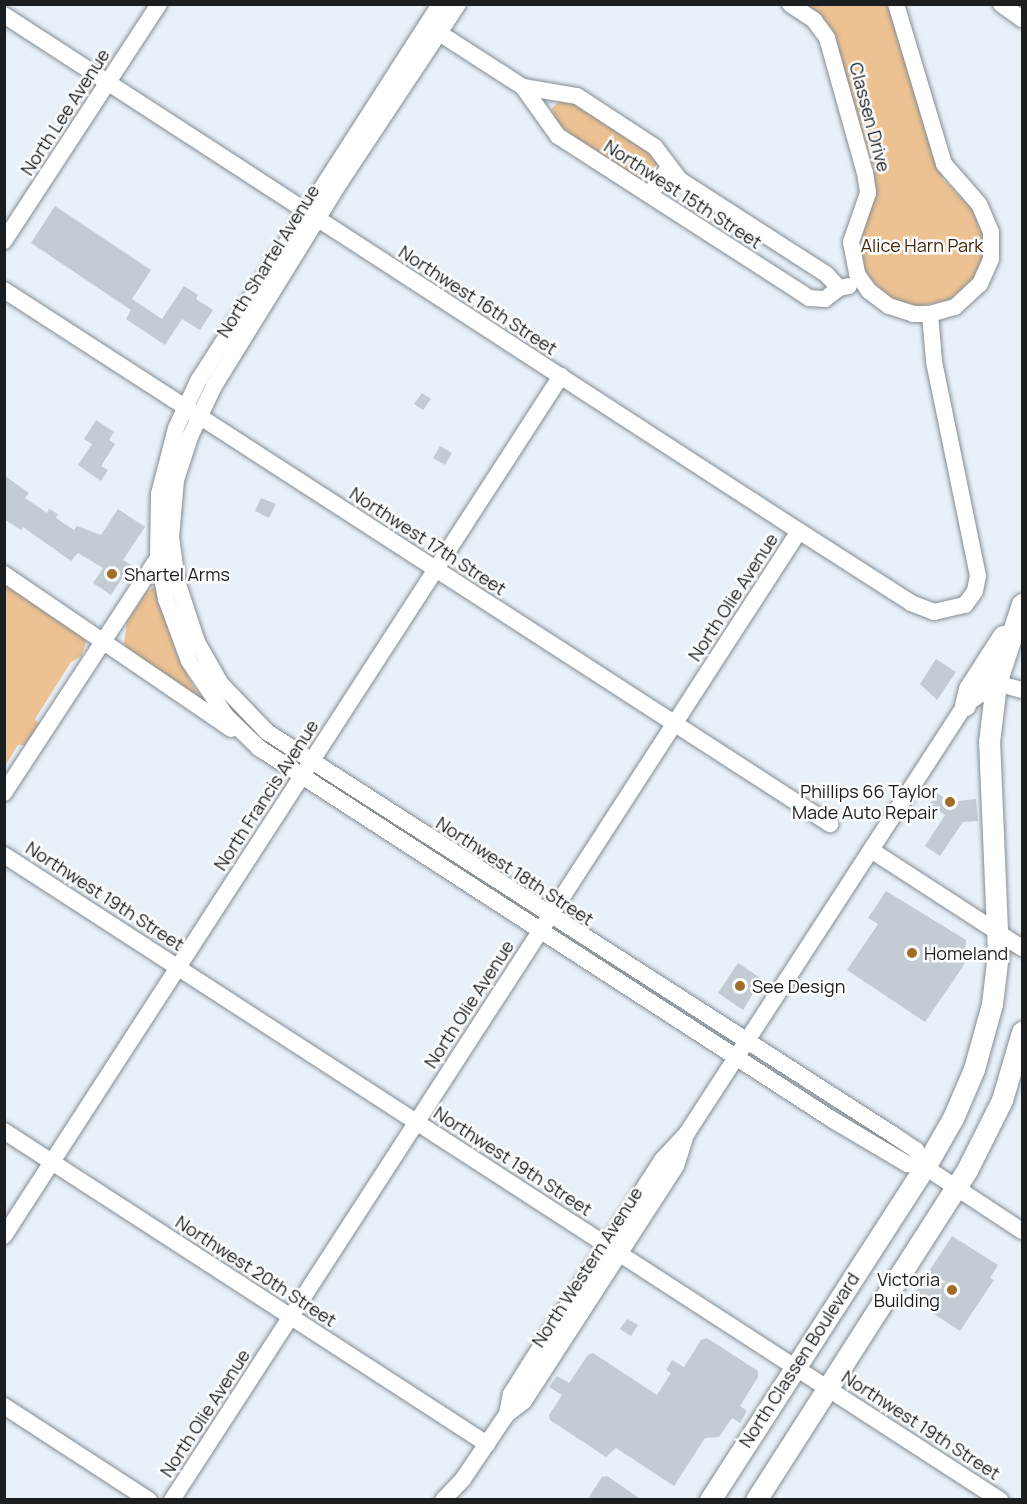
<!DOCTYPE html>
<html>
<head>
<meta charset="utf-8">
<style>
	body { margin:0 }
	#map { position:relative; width:1027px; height:1504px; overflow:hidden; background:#e8f1f8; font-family:Manrope,sans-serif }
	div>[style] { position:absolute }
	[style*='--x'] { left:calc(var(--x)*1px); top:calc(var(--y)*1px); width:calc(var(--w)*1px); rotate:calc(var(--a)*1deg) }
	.green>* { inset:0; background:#edc292 }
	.building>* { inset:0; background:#c3cbd3 }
	.roads { filter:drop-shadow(0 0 2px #848c93) drop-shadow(0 0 2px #848c93) }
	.minor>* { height:16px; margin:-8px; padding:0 8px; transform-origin:8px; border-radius:8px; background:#fff }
	.major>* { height:21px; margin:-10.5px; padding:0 10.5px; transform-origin:10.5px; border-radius:10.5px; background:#fff }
	.dots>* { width:16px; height:16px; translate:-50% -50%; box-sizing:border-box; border:3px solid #fbfdfe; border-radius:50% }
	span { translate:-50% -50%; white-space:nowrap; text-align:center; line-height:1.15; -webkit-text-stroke:5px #fbfdfe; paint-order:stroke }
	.street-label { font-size:18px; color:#1b1e21 }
	.park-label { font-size:18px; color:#442a07 }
	.poi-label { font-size:18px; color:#1b1e21 }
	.left { translate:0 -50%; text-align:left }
	.right { translate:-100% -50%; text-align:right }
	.frame { position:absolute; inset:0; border:6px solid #1b1e21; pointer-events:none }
</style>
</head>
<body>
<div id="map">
	<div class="green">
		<i style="clip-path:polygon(804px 5px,890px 5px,943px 179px,973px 210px,984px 238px,982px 260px,975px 278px,950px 300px,912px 307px,884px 295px,865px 272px,860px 238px,876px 196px,874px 170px,831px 28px,817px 11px)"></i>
		<i style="clip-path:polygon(570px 100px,652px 153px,658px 162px,653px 176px,637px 179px,557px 127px,552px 108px,560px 101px)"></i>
		<i style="clip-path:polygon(5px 582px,84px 635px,86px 642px,82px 656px,71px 662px,35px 719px,39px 724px,25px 745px,18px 745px,5px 766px)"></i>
		<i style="clip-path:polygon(155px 587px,179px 660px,201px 700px,129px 652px,124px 643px,127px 622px,147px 591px)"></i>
	</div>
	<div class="building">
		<i style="clip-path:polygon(55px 206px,151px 270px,132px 299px,162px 319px,184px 286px,198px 295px,196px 299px,213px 310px,200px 330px,182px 319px,165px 345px,126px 319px,131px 310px,31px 243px)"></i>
		<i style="clip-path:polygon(422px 393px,431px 399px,423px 410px,414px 404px)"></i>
		<i style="clip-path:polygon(96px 420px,114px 432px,109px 440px,115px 444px,101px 466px,108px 470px,101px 481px,78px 465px,92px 444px,84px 439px)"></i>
		<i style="clip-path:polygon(440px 446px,452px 453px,445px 465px,433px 458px)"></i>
		<i style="clip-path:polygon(4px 475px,29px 493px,25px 498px,47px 513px,49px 509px,58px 514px,56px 518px,74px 530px,77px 526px,101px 535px,118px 509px,145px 527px,123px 560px,131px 565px,111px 595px,93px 583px,103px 568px,78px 553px,71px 561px,23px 527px,21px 530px,4px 519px)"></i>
		<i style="clip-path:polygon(261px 498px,276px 504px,269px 518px,255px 511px)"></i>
		<i style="clip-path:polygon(936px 659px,956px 672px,937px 700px,920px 684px)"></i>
		<i style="clip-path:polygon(937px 793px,950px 802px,976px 799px,978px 821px,963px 822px,940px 856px,925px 846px,945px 815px,929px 805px)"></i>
		<i style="clip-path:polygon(886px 891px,966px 940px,964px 965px,925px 1022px,847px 970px,878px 924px,868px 918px)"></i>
		<i style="clip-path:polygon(738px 963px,762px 979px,743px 1010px,718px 993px)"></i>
		<i style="clip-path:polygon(952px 1236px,998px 1265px,990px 1278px,994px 1280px,960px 1331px,911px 1299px)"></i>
		<i style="clip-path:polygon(627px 1319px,638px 1325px,631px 1336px,620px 1329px)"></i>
		<i style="clip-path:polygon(707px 1338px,758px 1371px,758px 1377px,740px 1406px,747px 1411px,740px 1423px,732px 1418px,719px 1437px,705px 1438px,674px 1486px,616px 1448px,606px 1457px,550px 1420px,549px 1415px,562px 1395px,549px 1387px,557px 1376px,569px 1383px,588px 1355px,593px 1353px,657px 1395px,671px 1373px,666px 1370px,672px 1360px,684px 1367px,701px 1340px)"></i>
		<i style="clip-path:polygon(607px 1476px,642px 1500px,587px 1500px,602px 1477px)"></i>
	</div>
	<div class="roads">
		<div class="minor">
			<i style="--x:440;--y:4;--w:446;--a:122.7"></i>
			<i style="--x:199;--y:379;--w:54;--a:115.1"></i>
			<i style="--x:176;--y:428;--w:68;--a:104.4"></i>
			<i style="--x:159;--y:494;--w:63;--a:90.9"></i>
			<i style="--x:158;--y:557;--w:43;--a:79.2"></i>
			<i style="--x:166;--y:599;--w:66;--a:69.6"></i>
			<i style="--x:189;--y:661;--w:66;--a:56.1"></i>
			<i style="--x:226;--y:716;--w:46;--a:44.1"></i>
			<i style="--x:259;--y:748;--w:684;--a:32.95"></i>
			<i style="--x:833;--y:1120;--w:86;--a:30.7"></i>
			<i style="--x:907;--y:1164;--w:18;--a:9"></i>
			<i style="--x:925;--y:1167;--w:116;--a:33.4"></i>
			<i style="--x:458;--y:4;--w:214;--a:123.5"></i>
			<i style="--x:340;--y:182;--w:240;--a:121.7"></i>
			<i style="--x:214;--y:386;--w:56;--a:115.2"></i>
			<i style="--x:190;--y:437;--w:45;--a:108"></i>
			<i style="--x:176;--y:480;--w:57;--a:95"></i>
			<i style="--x:171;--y:537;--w:44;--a:82.2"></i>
			<i style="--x:177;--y:581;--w:64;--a:71.8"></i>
			<i style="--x:197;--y:642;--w:48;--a:60.3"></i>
			<i style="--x:221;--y:684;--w:66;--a:46.2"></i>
			<i style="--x:267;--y:732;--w:743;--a:32.75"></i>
			<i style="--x:892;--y:1134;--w:29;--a:34"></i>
			<i style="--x:916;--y:1150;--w:19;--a:62"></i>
			<i style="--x:790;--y:4;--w:29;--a:34"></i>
			<i style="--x:814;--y:20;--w:22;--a:54"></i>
			<i style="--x:827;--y:38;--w:140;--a:74.3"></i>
			<i style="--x:865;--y:173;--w:20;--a:81"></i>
			<i style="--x:868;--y:193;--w:52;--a:109.1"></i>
			<i style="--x:851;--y:242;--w:33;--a:79"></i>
			<i style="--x:857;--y:274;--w:21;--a:55"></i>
			<i style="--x:869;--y:291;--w:25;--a:37"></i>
			<i style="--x:889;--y:306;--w:25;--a:18"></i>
			<i style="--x:913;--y:314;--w:17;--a:0"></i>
			<i style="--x:930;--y:314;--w:26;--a:-16"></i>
			<i style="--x:955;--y:307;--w:34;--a:-43"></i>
			<i style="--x:980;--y:284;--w:27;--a:-66"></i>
			<i style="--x:991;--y:259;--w:27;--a:-90"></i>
			<i style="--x:991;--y:232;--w:30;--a:-113"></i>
			<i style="--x:979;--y:204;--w:53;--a:-131.2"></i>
			<i style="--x:944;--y:164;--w:167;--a:-106.7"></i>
			<i style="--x:1001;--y:4;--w:26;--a:36"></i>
			<i style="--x:4;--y:15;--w:948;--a:32.99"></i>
			<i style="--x:799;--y:531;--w:133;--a:32.7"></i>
			<i style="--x:911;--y:603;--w:25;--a:21"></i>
			<i style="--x:934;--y:612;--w:32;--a:-13"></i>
			<i style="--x:965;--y:605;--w:17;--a:-54"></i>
			<i style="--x:975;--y:591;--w:15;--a:-79"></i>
			<i style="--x:978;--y:576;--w:219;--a:-101.6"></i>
			<i style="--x:934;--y:361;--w:47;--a:-94.9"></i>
			<i style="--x:430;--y:27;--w:111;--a:32.8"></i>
			<i style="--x:523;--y:87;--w:55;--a:9.5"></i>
			<i style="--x:577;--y:96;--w:93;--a:33.2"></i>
			<i style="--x:655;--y:147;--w:41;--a:52.9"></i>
			<i style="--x:680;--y:180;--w:174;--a:32.8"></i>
			<i style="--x:826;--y:274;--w:19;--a:47"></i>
			<i style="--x:523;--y:87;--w:60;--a:54.5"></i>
			<i style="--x:558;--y:136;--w:299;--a:32.8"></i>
			<i style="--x:809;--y:298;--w:16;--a:4"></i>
			<i style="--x:825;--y:299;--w:18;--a:-38"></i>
			<i style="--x:839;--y:288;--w:10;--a:-11"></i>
			<i style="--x:650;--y:195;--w:32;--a:-56"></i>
			<i style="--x:4;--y:241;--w:283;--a:-56.8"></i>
			<i style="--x:4;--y:290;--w:984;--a:32.88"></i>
			<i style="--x:4;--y:574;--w:275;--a:34.3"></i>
			<i style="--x:4;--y:793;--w:287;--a:-56.8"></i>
			<i style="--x:871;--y:850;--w:180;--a:33"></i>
			<i style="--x:4;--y:855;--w:1187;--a:32.93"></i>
			<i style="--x:4;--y:1131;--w:576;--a:32.94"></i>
			<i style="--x:4;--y:1236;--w:1025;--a:-57.07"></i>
			<i style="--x:4;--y:1406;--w:173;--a:33"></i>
			<i style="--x:507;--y:1414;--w:20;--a:-79"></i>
			<i style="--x:511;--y:1394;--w:34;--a:-58"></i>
			<i style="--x:529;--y:1365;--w:244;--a:-57"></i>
			<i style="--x:662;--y:1160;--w:37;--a:-47"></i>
			<i style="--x:687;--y:1133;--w:510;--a:-56.99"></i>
			<i style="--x:965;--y:705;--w:38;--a:-35"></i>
			<i style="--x:996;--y:683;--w:27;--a:15"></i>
			<i style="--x:172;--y:1500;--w:1154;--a:-57.09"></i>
			<i style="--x:443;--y:1500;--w:29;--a:-46"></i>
			<i style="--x:463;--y:1479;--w:78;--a:-55.9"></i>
			<i style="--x:507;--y:1414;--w:21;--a:-37"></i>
			<i style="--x:524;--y:1401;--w:280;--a:-57.1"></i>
			<i style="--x:676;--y:1166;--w:28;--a:-72"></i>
		</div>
		<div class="major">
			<i style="--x:965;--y:705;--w:16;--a:-76"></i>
			<i style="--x:969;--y:689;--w:63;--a:-57.3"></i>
			<i style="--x:710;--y:1500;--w:396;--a:-57.2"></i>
			<i style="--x:925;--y:1167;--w:56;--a:-60.3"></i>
			<i style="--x:953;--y:1118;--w:53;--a:-66.8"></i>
			<i style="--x:974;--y:1069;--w:67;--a:-74.5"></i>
			<i style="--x:992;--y:1004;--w:50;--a:-83.2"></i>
			<i style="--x:998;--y:954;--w:212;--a:-92.4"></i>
			<i style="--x:989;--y:742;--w:59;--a:-83.2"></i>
			<i style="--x:996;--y:683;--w:83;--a:-71.8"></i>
			<i style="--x:756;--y:1500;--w:392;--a:-57.4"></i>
			<i style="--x:967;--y:1170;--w:78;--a:-63.4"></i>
			<i style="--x:1002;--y:1100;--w:71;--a:-73.6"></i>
		</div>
	</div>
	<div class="dots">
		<i style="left:112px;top:574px;background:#a26d27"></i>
		<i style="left:950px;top:802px;background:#a26d27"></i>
		<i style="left:912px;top:953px;background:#a26d27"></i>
		<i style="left:740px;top:986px;background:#a26d27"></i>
		<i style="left:952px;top:1290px;background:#a26d27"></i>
	</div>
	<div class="street-label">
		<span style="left:65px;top:112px;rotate:-57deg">North Lee Avenue</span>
		<span style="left:870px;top:117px;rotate:75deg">Classen Drive</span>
		<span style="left:683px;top:194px;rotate:33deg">Northwest 15th Street</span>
		<span style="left:268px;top:261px;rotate:-58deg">North Shartel Avenue</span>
		<span style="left:478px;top:300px;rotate:33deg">Northwest 16th Street</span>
		<span style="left:428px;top:541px;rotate:33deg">Northwest 17th Street</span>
		<span style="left:733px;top:597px;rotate:-57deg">North Olie Avenue</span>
		<span style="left:266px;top:795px;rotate:-57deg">North Francis Avenue</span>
		<span style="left:515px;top:871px;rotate:33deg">Northwest 18th Street</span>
		<span style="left:105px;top:896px;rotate:33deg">Northwest 19th Street</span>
		<span style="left:469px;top:1004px;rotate:-57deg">North Olie Avenue</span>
		<span style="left:513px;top:1161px;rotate:33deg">Northwest 19th Street</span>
		<span style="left:587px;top:1267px;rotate:-57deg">North Western Avenue</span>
		<span style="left:256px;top:1271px;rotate:33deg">Northwest 20th Street</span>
		<span style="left:799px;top:1360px;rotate:-57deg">North Classen Boulevard</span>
		<span style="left:205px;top:1413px;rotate:-57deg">North Olie Avenue</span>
		<span style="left:921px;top:1425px;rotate:33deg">Northwest 19th Street</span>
	</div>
	<div class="park-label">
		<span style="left:922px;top:245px">Alice Harn Park</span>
	</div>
	<div class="poi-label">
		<span class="left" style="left:124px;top:574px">Shartel Arms</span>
		<span class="right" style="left:938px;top:802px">Phillips 66 Taylor<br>Made Auto Repair</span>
		<span class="left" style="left:924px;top:953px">Homeland</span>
		<span class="left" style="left:752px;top:986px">See Design</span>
		<span class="right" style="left:940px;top:1290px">Victoria<br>Building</span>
	</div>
	<div class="frame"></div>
</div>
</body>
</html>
